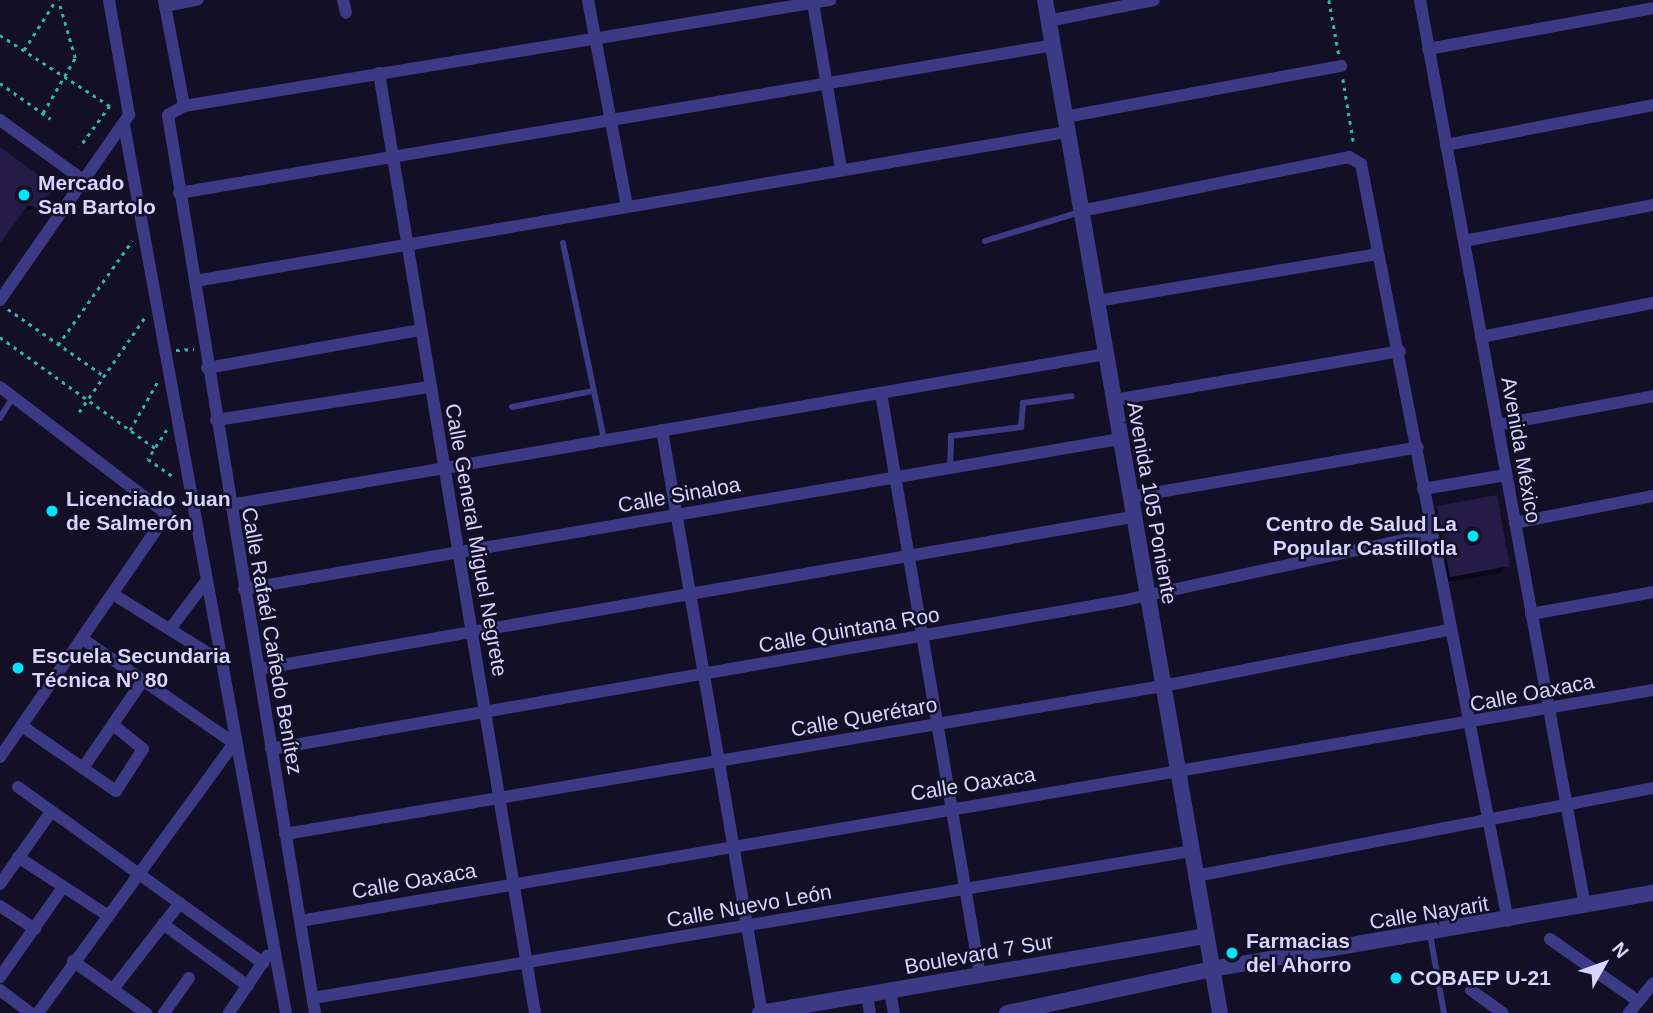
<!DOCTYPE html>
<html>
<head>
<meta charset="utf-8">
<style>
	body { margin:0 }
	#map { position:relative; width:1653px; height:1013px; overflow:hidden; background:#130f26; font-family:Arial,sans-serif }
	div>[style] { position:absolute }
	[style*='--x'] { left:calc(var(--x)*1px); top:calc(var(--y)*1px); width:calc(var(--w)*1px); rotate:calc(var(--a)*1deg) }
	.shadow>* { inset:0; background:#0007 }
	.building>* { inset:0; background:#241b47 }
	.path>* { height:2.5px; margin-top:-1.25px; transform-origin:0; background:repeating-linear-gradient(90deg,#2fb8b0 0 3.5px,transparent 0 8.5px) }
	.service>* { height:6px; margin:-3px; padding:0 3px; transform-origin:3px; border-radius:3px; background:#3d3a85 }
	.minor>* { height:12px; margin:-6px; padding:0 6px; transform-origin:6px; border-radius:6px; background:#3d3a85 }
	.tertiary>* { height:16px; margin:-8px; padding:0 8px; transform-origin:8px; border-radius:8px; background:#3d3a85 }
	.dots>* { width:19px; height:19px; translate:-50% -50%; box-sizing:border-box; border:4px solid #130f26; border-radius:50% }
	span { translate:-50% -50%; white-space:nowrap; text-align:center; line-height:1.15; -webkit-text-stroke:5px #130f26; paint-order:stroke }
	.poi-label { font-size:21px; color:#d9d4ff; font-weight:700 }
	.left { translate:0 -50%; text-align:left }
	.right { translate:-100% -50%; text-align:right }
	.street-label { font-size:21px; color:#d9d4ff }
	.north { position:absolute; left:1569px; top:929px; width:70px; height:70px; -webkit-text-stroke:5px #130f26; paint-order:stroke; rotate:50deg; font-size:19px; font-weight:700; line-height:28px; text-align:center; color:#d9d4ff }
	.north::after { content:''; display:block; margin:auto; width:24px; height:32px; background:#d9d4ff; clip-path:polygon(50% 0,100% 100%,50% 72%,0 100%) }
</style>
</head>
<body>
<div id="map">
	<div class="shadow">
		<i style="clip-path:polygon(0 149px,36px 207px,21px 212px,0 241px)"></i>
		<i style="clip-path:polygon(1438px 508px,1508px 565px,1500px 573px,1443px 583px,1430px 516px)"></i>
	</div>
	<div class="building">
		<i style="clip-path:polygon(0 147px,55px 187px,37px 208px,28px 205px,0 244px)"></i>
		<i style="clip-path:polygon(1497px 495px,1510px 566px,1450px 577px,1437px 506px)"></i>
	</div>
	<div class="path">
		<i style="--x:1329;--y:0;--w:56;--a:79.7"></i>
		<i style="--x:0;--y:35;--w:131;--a:32.8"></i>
		<i style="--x:110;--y:106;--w:51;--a:126.2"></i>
		<i style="--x:24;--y:50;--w:59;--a:-57.4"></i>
		<i style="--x:1343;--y:79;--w:67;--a:80.5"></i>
		<i style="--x:0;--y:83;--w:62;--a:35.2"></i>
		<i style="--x:43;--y:113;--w:64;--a:-59.8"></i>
		<i style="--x:75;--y:58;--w:60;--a:-106.3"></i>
		<i style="--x:8;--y:309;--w:116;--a:34.8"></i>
		<i style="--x:0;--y:337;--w:191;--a:35.6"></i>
		<i style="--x:58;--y:345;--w:128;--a:-54.6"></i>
		<i style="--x:176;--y:350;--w:18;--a:-3"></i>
		<i style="--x:79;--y:412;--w:116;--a:-55.2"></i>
		<i style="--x:130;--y:430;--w:56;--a:-60.3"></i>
		<i style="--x:167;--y:430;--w:35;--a:123"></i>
		<i style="--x:148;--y:459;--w:32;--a:35"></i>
	</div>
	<div class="service">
		<i style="--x:985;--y:241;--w:99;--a:-17"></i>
		<i style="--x:563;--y:243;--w:201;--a:78.2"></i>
		<i style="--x:512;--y:407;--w:83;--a:-11.2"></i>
		<i style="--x:0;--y:418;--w:25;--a:-58"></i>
		<i style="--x:950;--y:468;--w:32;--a:-88"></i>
		<i style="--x:951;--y:436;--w:71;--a:-7.3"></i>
		<i style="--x:1021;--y:427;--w:24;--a:-85"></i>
		<i style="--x:1023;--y:403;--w:49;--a:-8.1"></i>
		<i style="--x:1430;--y:934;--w:80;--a:80"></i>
	</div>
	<div class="minor">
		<i style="--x:164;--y:0;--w:108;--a:79.3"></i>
		<i style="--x:343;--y:0;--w:13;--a:77"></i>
		<i style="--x:588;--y:0;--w:210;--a:79.3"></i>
		<i style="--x:1420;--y:0;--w:921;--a:79.68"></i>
		<i style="--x:813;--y:3;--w:167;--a:80.4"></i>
		<i style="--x:165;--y:6;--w:33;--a:-11"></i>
		<i style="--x:1048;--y:21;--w:108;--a:-11.2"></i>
		<i style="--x:1428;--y:49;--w:229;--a:-10.3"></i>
		<i style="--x:379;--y:73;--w:953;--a:80.58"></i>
		<i style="--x:1065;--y:117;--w:281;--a:-10.5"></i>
		<i style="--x:0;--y:120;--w:106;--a:35.8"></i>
		<i style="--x:124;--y:125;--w:903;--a:79.66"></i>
		<i style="--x:1446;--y:145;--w:211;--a:-10.9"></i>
		<i style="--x:179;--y:193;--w:887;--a:-9.6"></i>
		<i style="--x:1081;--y:211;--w:273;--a:-11.4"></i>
		<i style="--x:1349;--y:157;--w:14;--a:30"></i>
		<i style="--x:1361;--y:164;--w:771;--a:79.01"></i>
		<i style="--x:1464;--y:241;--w:192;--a:-10.8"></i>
		<i style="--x:195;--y:281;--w:885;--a:-9.7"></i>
		<i style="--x:0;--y:300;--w:226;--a:-55.1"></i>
		<i style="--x:129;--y:115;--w:117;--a:-99.9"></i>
		<i style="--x:1097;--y:301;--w:284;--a:-9.5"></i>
		<i style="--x:1481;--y:337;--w:175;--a:-11.2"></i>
		<i style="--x:207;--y:368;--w:217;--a:-10.1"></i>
		<i style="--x:0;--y:387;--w:210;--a:37.3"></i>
		<i style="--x:167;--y:514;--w:295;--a:124.5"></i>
		<i style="--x:881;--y:393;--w:590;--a:80.35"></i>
		<i style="--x:1114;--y:400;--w:290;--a:-9.7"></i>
		<i style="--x:216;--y:420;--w:217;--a:-8.8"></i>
		<i style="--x:1497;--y:425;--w:159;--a:-10.5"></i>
		<i style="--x:662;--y:430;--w:592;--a:80.27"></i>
		<i style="--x:1423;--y:489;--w:84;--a:-9.6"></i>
		<i style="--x:1130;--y:497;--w:292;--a:-9.8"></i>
		<i style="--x:230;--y:505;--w:889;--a:-9.78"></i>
		<i style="--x:1515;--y:523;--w:141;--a:-11.1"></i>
		<i style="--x:244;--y:589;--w:889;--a:-9.72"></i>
		<i style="--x:116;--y:596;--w:121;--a:31.9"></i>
		<i style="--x:1531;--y:614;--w:124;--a:-10.2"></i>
		<i style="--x:170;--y:629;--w:61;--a:-52.9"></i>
		<i style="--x:259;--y:669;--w:886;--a:-9.88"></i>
		<i style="--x:22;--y:726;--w:114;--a:34.7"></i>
		<i style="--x:116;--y:791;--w:50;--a:-57.3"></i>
		<i style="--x:143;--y:749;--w:38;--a:-141"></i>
		<i style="--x:271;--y:749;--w:863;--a:-9.88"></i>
		<i style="--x:1121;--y:601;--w:317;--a:-12.2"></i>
		<i style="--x:83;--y:768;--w:107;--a:-55.7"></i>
		<i style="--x:18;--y:787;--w:302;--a:35.7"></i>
		<i style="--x:285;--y:834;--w:890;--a:-9.57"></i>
		<i style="--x:1163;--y:686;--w:290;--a:-11.1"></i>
		<i style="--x:18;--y:857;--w:103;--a:33.1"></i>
		<i style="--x:1196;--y:876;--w:465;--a:-10.9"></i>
		<i style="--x:0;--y:884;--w:88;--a:-54.7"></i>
		<i style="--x:0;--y:906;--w:42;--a:33.3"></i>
		<i style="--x:300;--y:921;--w:1373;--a:-9.69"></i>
		<i style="--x:163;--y:924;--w:105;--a:36.1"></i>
		<i style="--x:1550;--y:939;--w:108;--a:35.2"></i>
		<i style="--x:73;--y:961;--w:90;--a:35.5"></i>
		<i style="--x:0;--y:977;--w:110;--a:-55"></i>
		<i style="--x:113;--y:989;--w:109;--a:-52.1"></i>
		<i style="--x:0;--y:990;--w:39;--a:37"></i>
		<i style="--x:1471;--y:990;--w:39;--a:36"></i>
		<i style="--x:890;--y:991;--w:22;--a:80"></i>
		<i style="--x:867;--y:995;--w:18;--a:81"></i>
		<i style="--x:313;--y:998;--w:890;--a:-9.5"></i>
		<i style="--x:38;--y:1013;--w:334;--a:-54"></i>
		<i style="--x:234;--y:743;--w:182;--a:-145.5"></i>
		<i style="--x:164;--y:1013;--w:43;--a:-54.5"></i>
		<i style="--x:229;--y:1013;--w:69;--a:-56.3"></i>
		<i style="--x:315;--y:1013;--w:910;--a:-99.3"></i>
		<i style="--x:168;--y:115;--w:18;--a:-29"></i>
		<i style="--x:184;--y:106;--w:655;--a:-9.32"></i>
		<i style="--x:1629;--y:1013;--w:38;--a:-51"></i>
	</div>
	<div class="tertiary">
		<i style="--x:1045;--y:0;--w:1028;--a:80.2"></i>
		<i style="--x:760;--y:1013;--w:453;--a:-9.8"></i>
		<i style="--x:1007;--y:1013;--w:210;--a:-12.1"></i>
		<i style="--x:1212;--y:969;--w:448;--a:-9.8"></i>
	</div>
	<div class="dots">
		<i style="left:24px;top:195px;background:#00e5ff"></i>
		<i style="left:52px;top:511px;background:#00e5ff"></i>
		<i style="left:1473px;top:536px;background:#00e5ff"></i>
		<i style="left:18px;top:668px;background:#00e5ff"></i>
		<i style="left:1232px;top:953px;background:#00e5ff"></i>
		<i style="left:1396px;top:978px;background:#00e5ff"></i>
	</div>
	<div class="poi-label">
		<span class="left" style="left:38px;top:195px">Mercado<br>San Bartolo</span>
		<span class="left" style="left:66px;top:511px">Licenciado Juan<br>de Salmerón</span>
		<span class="right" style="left:1457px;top:536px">Centro de Salud La<br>Popular Castillotla</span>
		<span class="left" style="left:32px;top:668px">Escuela Secundaria<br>Técnica Nº 80</span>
		<span class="left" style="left:1246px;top:953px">Farmacias<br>del Ahorro</span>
		<span class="left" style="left:1410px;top:978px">COBAEP U-21</span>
	</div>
	<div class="street-label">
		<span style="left:1521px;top:450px;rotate:80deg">Avenida México</span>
		<span style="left:679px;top:495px;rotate:-10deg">Calle Sinaloa</span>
		<span style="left:1152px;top:503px;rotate:80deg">Avenida 105 Poniente</span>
		<span style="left:476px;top:540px;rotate:80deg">Calle General Miguel Negrete</span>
		<span style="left:849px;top:630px;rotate:-10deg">Calle Quintana Roo</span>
		<span style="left:272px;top:641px;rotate:80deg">Calle Rafaél Cañedo Benítez</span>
		<span style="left:1532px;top:693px;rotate:-11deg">Calle Oaxaca</span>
		<span style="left:864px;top:717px;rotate:-10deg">Calle Querétaro</span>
		<span style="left:973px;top:784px;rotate:-9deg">Calle Oaxaca</span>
		<span style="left:414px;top:881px;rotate:-10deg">Calle Oaxaca</span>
		<span style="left:749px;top:906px;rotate:-10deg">Calle Nuevo León</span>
		<span style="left:1429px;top:913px;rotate:-9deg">Calle Nayarit</span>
		<span style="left:979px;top:954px;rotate:-10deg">Boulevard 7 Sur</span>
	</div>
	<div class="north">N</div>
</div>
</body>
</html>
